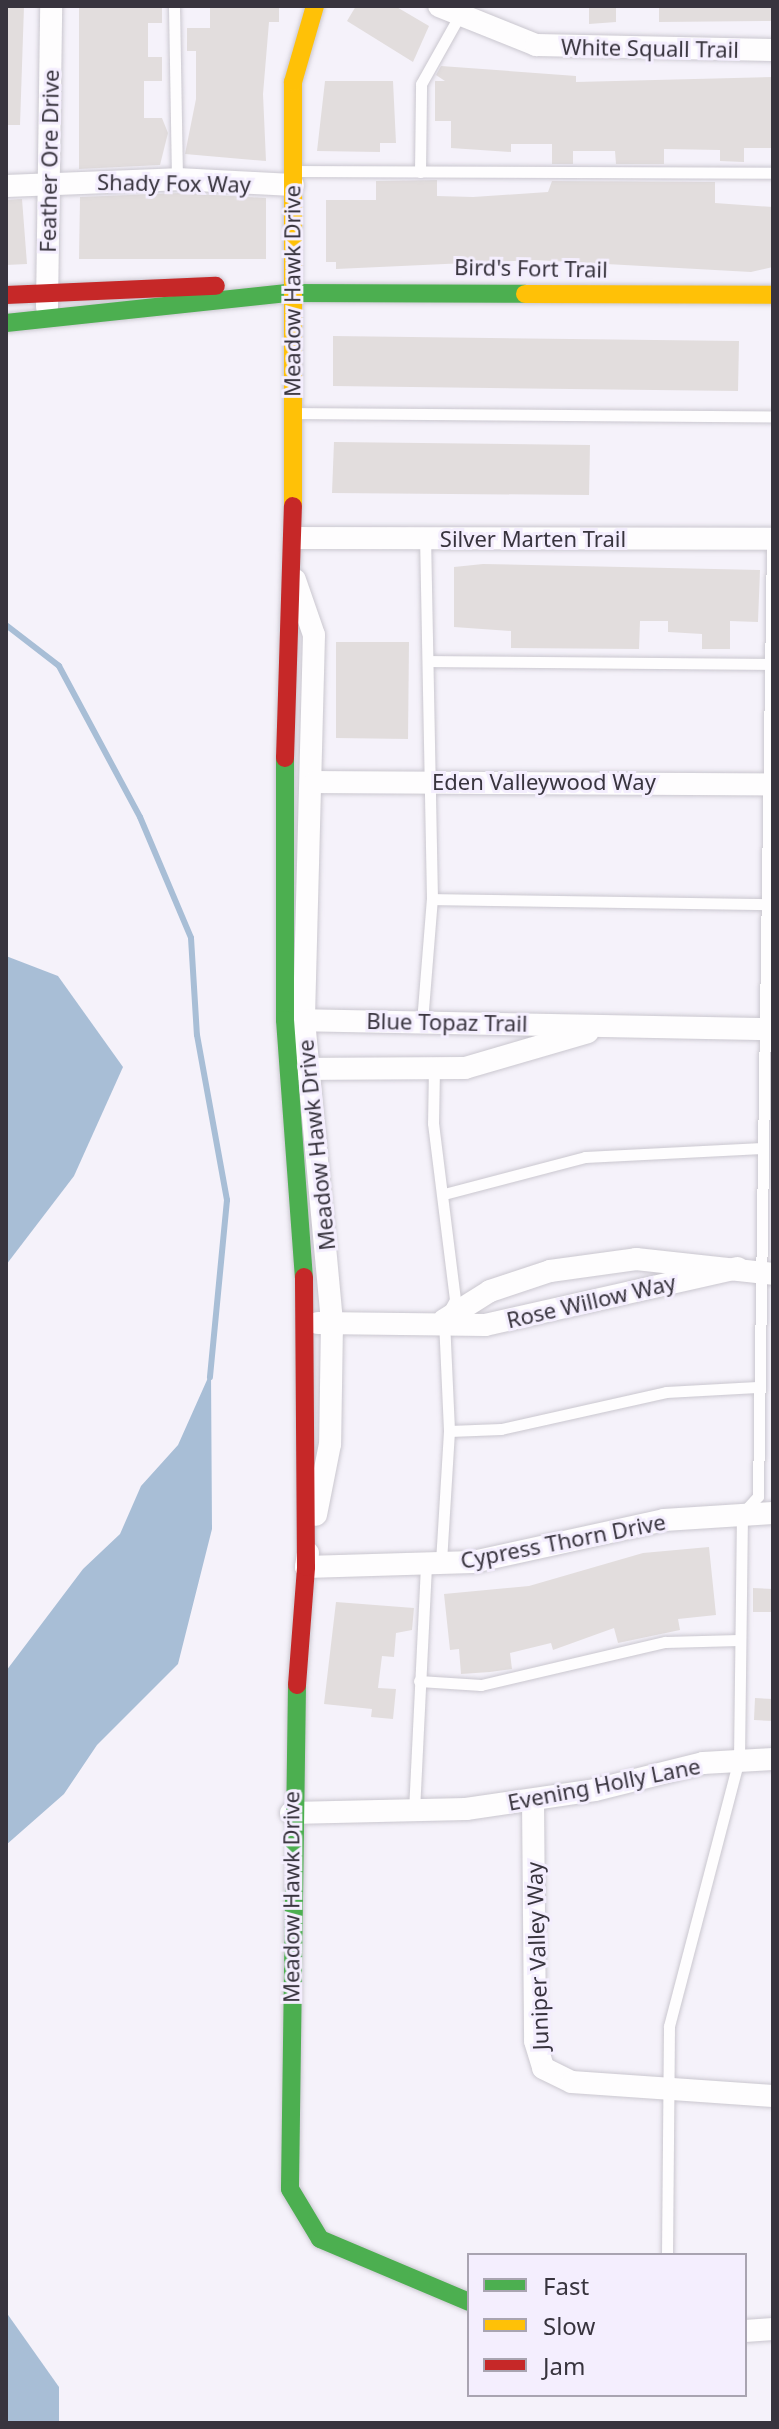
<!DOCTYPE html>
<html>
<head>
<meta charset="utf-8">
<style>
	body { margin:0 }
	#map { position:relative; width:779px; height:2429px; overflow:hidden; background:#f5f2fa; font-family:"Noto Sans",sans-serif }
	div>[style] { position:absolute }
	[style*='--x'] { left:calc(var(--x)*1px); top:calc(var(--y)*1px); width:calc(var(--w)*1px); rotate:calc(var(--a)*1deg) }
	.water>* { inset:0; background:#a8bed6 }
	.stream>* { height:6px; margin:-3px; padding:0 3px; transform-origin:3px; border-radius:3px; background:#a8bed6 }
	.building>* { inset:0; background:#e2dddd }
	.roads { filter:drop-shadow(0 0 2px #cac7cf) drop-shadow(0 0 2px #cac7cf) }
	.lane>* { height:11px; margin:-5.5px; padding:0 5.5px; transform-origin:5.5px; border-radius:5.5px; background:#fefdfe }
	.street>* { height:22px; margin:-11px; padding:0 11px; transform-origin:11px; border-radius:11px; background:#fefdfe }
	.fast>* { height:18px; margin:-9px; padding:0 9px; transform-origin:9px; border-radius:9px; background:#4caf50 }
	.slow>* { height:18px; margin:-9px; padding:0 9px; transform-origin:9px; border-radius:9px; background:#ffc107 }
	.jam>* { height:18px; margin:-9px; padding:0 9px; transform-origin:9px; border-radius:9px; background:#c62828 }
	span { translate:-50% -50%; white-space:nowrap; text-align:center; line-height:1.15; -webkit-text-stroke:6px #f4eefe; paint-order:stroke }
	.street-label { font-size:22px; color:#38343e }
	.frame { position:absolute; inset:0; border:8px solid #38343e; pointer-events:none }
	.legend { position:absolute; left:467px; top:2253px; width:280px; height:144px; box-sizing:border-box; background:#f4eefe; border:2px solid #a9a4b1; margin:0; padding:10px 14px; list-style:none; font-size:24px; color:#38343e }
	.legend li { display:flex; align-items:center; gap:16px; height:40px }
	.legend b { width:40px; border:2px solid #a9a4b1 }
</style>
</head>
<body>
<div id="map">
	<div class="water">
		<i style="clip-path:polygon(6px 956px,58px 976px,123px 1067px,74px 1176px,6px 1265px)"></i>
		<i style="clip-path:polygon(211px 1371px,212px 1529px,178px 1664px,97px 1745px,64px 1794px,6px 1845px,6px 1671px,83px 1569px,120px 1534px,141px 1486px,178px 1445px)"></i>
		<i style="clip-path:polygon(6px 2312px,59px 2387px,59px 2423px,6px 2423px)"></i>
	</div>
	<div class="stream">
		<i style="--x:6;--y:625;--w:67;--a:37.7"></i>
		<i style="--x:59;--y:666;--w:171;--a:61.8"></i>
		<i style="--x:140;--y:817;--w:131;--a:67.1"></i>
		<i style="--x:191;--y:938;--w:97;--a:86.5"></i>
		<i style="--x:197;--y:1035;--w:168;--a:79.7"></i>
		<i style="--x:227;--y:1200;--w:178;--a:95.5"></i>
	</div>
	<div class="building">
		<i style="clip-path:polygon(6px 6px,24px 6px,20px 125px,6px 125px)"></i>
		<i style="clip-path:polygon(79px 6px,162px 6px,162px 23px,148px 23px,148px 57px,162px 57px,162px 81px,144px 81px,144px 118px,162px 118px,168px 133px,160px 165px,79px 169px)"></i>
		<i style="clip-path:polygon(210px 6px,279px 6px,279px 22px,269px 22px,263px 94px,266px 161px,185px 154px,196px 99px,196px 51px,187px 51px,187px 28px,210px 28px)"></i>
		<i style="clip-path:polygon(356px 6px,395px 6px,429px 26px,413px 62px,347px 21px)"></i>
		<i style="clip-path:polygon(589px 6px,616px 6px,616px 22px,589px 24px)"></i>
		<i style="clip-path:polygon(659px 6px,773px 6px,773px 21px,659px 22px)"></i>
		<i style="clip-path:polygon(441px 66px,576px 76px,576px 82px,773px 77px,773px 148px,744px 148px,744px 162px,720px 161px,720px 150px,664px 149px,664px 164px,616px 164px,615px 151px,573px 151px,573px 164px,552px 164px,552px 144px,511px 144px,511px 152px,451px 148px,451px 121px,435px 121px,435px 81px,445px 81px,436px 75px)"></i>
		<i style="clip-path:polygon(325px 81px,393px 81px,396px 143px,380px 143px,380px 152px,317px 151px)"></i>
		<i style="clip-path:polygon(437px 180px,437px 196px,473px 197px,548px 192px,552px 181px,715px 182px,715px 203px,773px 207px,773px 267px,751px 272px,534px 260px,336px 269px,336px 262px,326px 262px,326px 200px,376px 200px,376px 181px)"></i>
		<i style="clip-path:polygon(180px 193px,266px 198px,266px 259px,79px 259px,80px 197px)"></i>
		<i style="clip-path:polygon(22px 199px,27px 264px,6px 265px,6px 200px)"></i>
		<i style="clip-path:polygon(333px 336px,739px 341px,738px 391px,333px 386px)"></i>
		<i style="clip-path:polygon(334px 442px,590px 445px,589px 495px,332px 493px)"></i>
		<i style="clip-path:polygon(483px 564px,760px 570px,758px 622px,730px 621px,730px 649px,702px 649px,702px 634px,668px 632px,668px 621px,640px 621px,639px 649px,511px 648px,511px 631px,454px 627px,454px 567px)"></i>
		<i style="clip-path:polygon(336px 642px,409px 642px,408px 739px,336px 738px)"></i>
		<i style="clip-path:polygon(709px 1547px,716px 1615px,678px 1619px,680px 1630px,618px 1643px,614px 1628px,553px 1650px,551px 1643px,510px 1653px,512px 1669px,490px 1672px,461px 1674px,459px 1649px,450px 1650px,444px 1594px,529px 1586px,643px 1553px)"></i>
		<i style="clip-path:polygon(753px 1588px,773px 1589px,773px 1612px,753px 1612px)"></i>
		<i style="clip-path:polygon(336px 1602px,414px 1608px,412px 1630px,396px 1633px,394px 1657px,382px 1656px,378px 1688px,396px 1689px,393px 1719px,371px 1717px,372px 1709px,324px 1704px)"></i>
		<i style="clip-path:polygon(755px 1698px,773px 1699px,773px 1721px,754px 1720px)"></i>
	</div>
	<div class="roads">
		<div class="lane">
			<i style="--x:174;--y:6;--w:173;--a:89"></i>
			<i style="--x:293;--y:171;--w:480;--a:0.2"></i>
			<i style="--x:420;--y:172;--w:88;--a:-89.3"></i>
			<i style="--x:421;--y:84;--w:84;--a:-60.7"></i>
			<i style="--x:292;--y:413;--w:481;--a:0.4"></i>
			<i style="--x:428;--y:661;--w:342;--a:0.5"></i>
			<i style="--x:432;--y:899;--w:335;--a:0.9"></i>
			<i style="--x:422;--y:1022;--w:123;--a:-85.4"></i>
			<i style="--x:432;--y:899;--w:360;--a:-91.1"></i>
			<i style="--x:434;--y:1068;--w:55;--a:91"></i>
			<i style="--x:433;--y:1123;--w:178;--a:82.9"></i>
			<i style="--x:455;--y:1300;--w:23;--a:119"></i>
			<i style="--x:444;--y:1320;--w:111;--a:87.4"></i>
			<i style="--x:449;--y:1431;--w:132;--a:93.5"></i>
			<i style="--x:444;--y:1194;--w:146;--a:-14.7"></i>
			<i style="--x:585;--y:1157;--w:177;--a:-2.9"></i>
			<i style="--x:449;--y:1431;--w:52;--a:-2.2"></i>
			<i style="--x:501;--y:1429;--w:169;--a:-12.6"></i>
			<i style="--x:666;--y:1392;--w:91;--a:-3.1"></i>
			<i style="--x:419;--y:1681;--w:62;--a:3.7"></i>
			<i style="--x:481;--y:1685;--w:189;--a:-13.2"></i>
			<i style="--x:665;--y:1642;--w:74;--a:-1.5"></i>
			<i style="--x:414;--y:1811;--w:246;--a:-87.2"></i>
			<i style="--x:667;--y:2255;--w:229;--a:-89.5"></i>
			<i style="--x:669;--y:2026;--w:276;--a:-75.3"></i>
			<i style="--x:739;--y:1759;--w:245;--a:-89.3"></i>
			<i style="--x:742;--y:1514;--w:24;--a:-48"></i>
			<i style="--x:758;--y:1496;--w:957;--a:-89.16"></i>
		</div>
		<div class="street">
			<i style="--x:439;--y:6;--w:105;--a:21.9"></i>
			<i style="--x:536;--y:45;--w:237;--a:1.2"></i>
			<i style="--x:6;--y:186;--w:171;--a:-2.3"></i>
			<i style="--x:177;--y:179;--w:116;--a:3"></i>
			<i style="--x:47;--y:307;--w:301;--a:-89.2"></i>
			<i style="--x:294;--y:538;--w:479;--a:0.1"></i>
			<i style="--x:295;--y:580;--w:58;--a:70.9"></i>
			<i style="--x:314;--y:635;--w:385;--a:91.5"></i>
			<i style="--x:304;--y:1020;--w:304;--a:84.7"></i>
			<i style="--x:332;--y:1323;--w:121;--a:90.9"></i>
			<i style="--x:330;--y:1444;--w:72;--a:101.2"></i>
			<i style="--x:315;--y:782;--w:458;--a:0.3"></i>
			<i style="--x:290;--y:1020;--w:483;--a:1.1"></i>
			<i style="--x:291;--y:1069;--w:174;--a:-0.3"></i>
			<i style="--x:465;--y:1068;--w:128;--a:-16.3"></i>
			<i style="--x:444;--y:1320;--w:54;--a:-32.2"></i>
			<i style="--x:490;--y:1291;--w:63;--a:-18.4"></i>
			<i style="--x:550;--y:1271;--w:87;--a:-7.9"></i>
			<i style="--x:636;--y:1259;--w:138;--a:6.2"></i>
			<i style="--x:318;--y:1323;--w:167;--a:0.7"></i>
			<i style="--x:485;--y:1325;--w:259;--a:-12.7"></i>
			<i style="--x:308;--y:1553;--w:14;--a:98"></i>
			<i style="--x:306;--y:1567;--w:167;--a:-1.7"></i>
			<i style="--x:473;--y:1562;--w:196;--a:-12.4"></i>
			<i style="--x:664;--y:1520;--w:109;--a:-3.7"></i>
			<i style="--x:533;--y:1800;--w:241;--a:89.5"></i>
			<i style="--x:535;--y:2041;--w:28;--a:73"></i>
			<i style="--x:543;--y:2068;--w:32;--a:26"></i>
			<i style="--x:572;--y:2082;--w:201;--a:4"></i>
			<i style="--x:291;--y:1813;--w:175;--a:-1.3"></i>
			<i style="--x:466;--y:1809;--w:130;--a:-8.4"></i>
			<i style="--x:595;--y:1790;--w:111;--a:-14"></i>
			<i style="--x:703;--y:1763;--w:70;--a:-3.3"></i>
			<i style="--x:745;--y:2331;--w:28;--a:-4"></i>
		</div>
		<div class="fast">
			<i style="--x:6;--y:323;--w:285;--a:-6.1"></i>
			<i style="--x:289;--y:293;--w:236;--a:0.2"></i>
			<i style="--x:285;--y:758;--w:262;--a:90"></i>
			<i style="--x:285;--y:1020;--w:258;--a:85.8"></i>
			<i style="--x:297;--y:1685;--w:504;--a:90.8"></i>
			<i style="--x:290;--y:2189;--w:58;--a:59"></i>
			<i style="--x:320;--y:2239;--w:162;--a:22.9"></i>
		</div>
		<div class="slow">
			<i style="--x:525;--y:294;--w:248;--a:0.2"></i>
			<i style="--x:293;--y:506;--w:424;--a:-90"></i>
			<i style="--x:293;--y:82;--w:79;--a:-73.9"></i>
		</div>
		<div class="jam">
			<i style="--x:6;--y:295;--w:210;--a:-2.5"></i>
			<i style="--x:285;--y:758;--w:252;--a:-88.2"></i>
			<i style="--x:297;--y:1685;--w:118;--a:-85.6"></i>
			<i style="--x:306;--y:1567;--w:290;--a:-90.4"></i>
		</div>
	</div>
	<div class="street-label">
		<span style="left:650px;top:48px;rotate:1deg">White Squall Trail</span>
		<span style="left:49px;top:161px;rotate:-89deg">Feather Ore Drive</span>
		<span style="left:174px;top:183px;rotate:1deg">Shady Fox Way</span>
		<span style="left:531px;top:268px;rotate:1deg">Bird's Fort Trail</span>
		<span style="left:292px;top:291px;rotate:-90deg">Meadow Hawk Drive</span>
		<span style="left:533px;top:539px">Silver Marten Trail</span>
		<span style="left:544px;top:782px">Eden Valleywood Way</span>
		<span style="left:447px;top:1022px;rotate:1deg">Blue Topaz Trail</span>
		<span style="left:316px;top:1145px;rotate:-96deg">Meadow Hawk Drive</span>
		<span style="left:591px;top:1301px;rotate:-13deg">Rose Willow Way</span>
		<span style="left:563px;top:1541px;rotate:-11deg">Cypress Thorn Drive</span>
		<span style="left:604px;top:1784px;rotate:-11deg">Evening Holly Lane</span>
		<span style="left:291px;top:1897px;rotate:-90deg">Meadow Hawk Drive</span>
		<span style="left:537px;top:1956px;rotate:-92deg">Juniper Valley Way</span>
	</div>
	<div class="frame"></div>
	<ul class="legend">
	<li><b style="height:10px;background:#4caf50"></b>Fast</li>
	<li><b style="height:10px;background:#ffc107"></b>Slow</li>
	<li><b style="height:10px;background:#c62828"></b>Jam</li>
	</ul>
</div>
</body>
</html>
